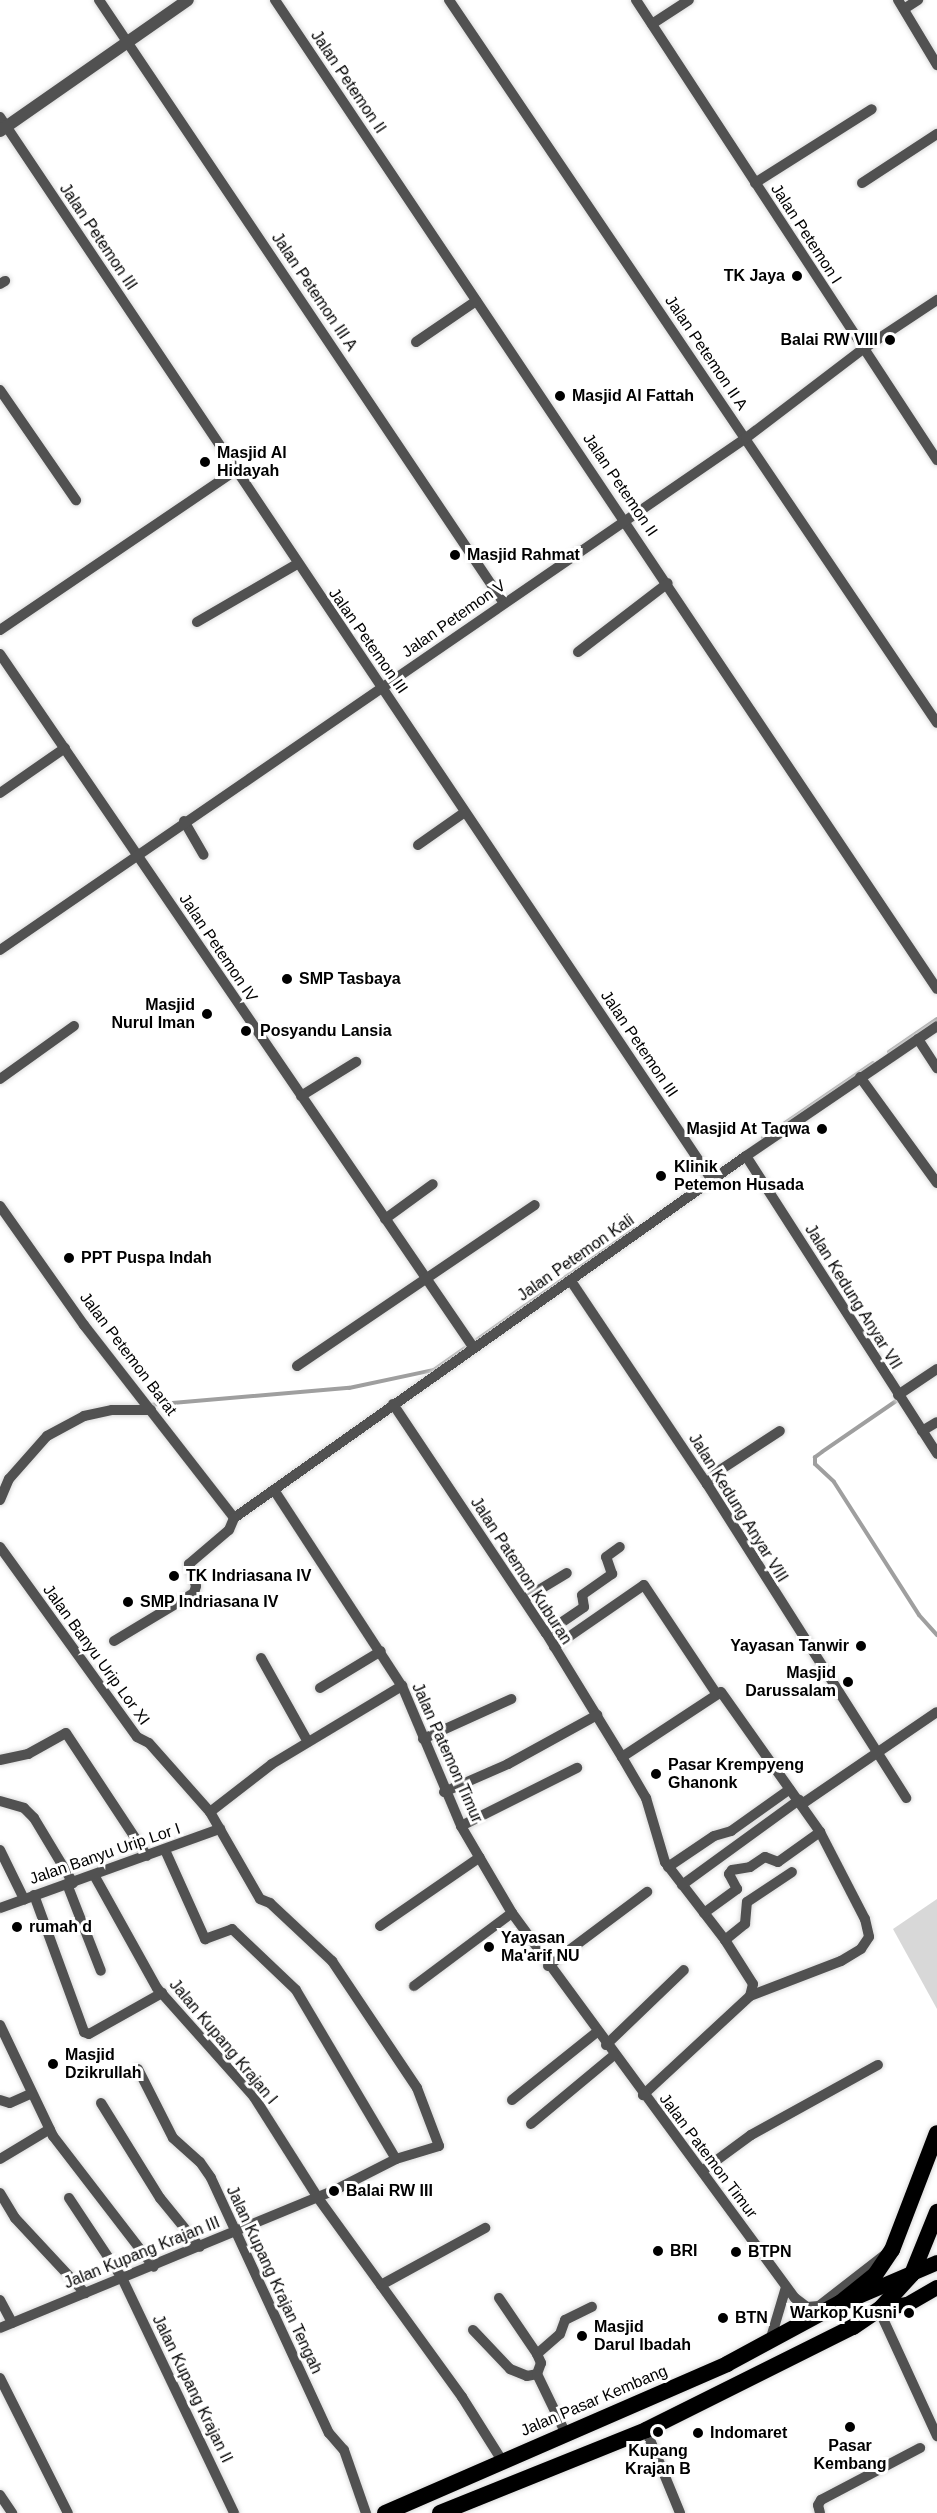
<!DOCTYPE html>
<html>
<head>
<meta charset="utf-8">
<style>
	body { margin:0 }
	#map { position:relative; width:937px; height:2513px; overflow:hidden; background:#fff; font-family:Helvetica,sans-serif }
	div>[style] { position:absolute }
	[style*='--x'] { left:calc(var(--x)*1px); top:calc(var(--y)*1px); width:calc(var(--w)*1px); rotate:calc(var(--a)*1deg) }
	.green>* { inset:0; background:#d8d8d8 }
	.stream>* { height:4px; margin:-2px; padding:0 2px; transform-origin:2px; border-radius:2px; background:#9f9f9f }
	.roads { filter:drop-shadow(0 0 2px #dbdbdb) drop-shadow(0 0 2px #dbdbdb) }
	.minor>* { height:10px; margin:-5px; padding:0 5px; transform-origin:5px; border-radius:5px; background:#515151 }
	.tertiary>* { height:12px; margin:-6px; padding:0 6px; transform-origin:6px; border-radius:6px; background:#515151 }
	.primary>* { height:15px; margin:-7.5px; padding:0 7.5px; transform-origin:7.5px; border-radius:7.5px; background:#000 }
	.trunk>* { height:16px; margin:-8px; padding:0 8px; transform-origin:8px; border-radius:8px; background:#000 }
	.dots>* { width:16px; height:16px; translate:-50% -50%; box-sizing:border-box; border:3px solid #fff; border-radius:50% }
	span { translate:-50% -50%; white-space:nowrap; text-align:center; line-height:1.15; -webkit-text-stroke:6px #fff; paint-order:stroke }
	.street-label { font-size:16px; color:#000 }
	.poi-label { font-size:16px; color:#000; font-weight:700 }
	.right { translate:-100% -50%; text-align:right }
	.left { translate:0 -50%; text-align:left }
</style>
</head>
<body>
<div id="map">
	<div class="green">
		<i style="clip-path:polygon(937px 1899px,937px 2009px,893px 1929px)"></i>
	</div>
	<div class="stream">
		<i style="--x:889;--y:1052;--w:58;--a:-34.5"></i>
		<i style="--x:763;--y:1138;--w:133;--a:-34.3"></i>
		<i style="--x:899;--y:1399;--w:93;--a:145.5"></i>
		<i style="--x:822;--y:1452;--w:9;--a:144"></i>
		<i style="--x:815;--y:1457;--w:7;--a:90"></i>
		<i style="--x:815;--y:1464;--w:26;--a:43"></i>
		<i style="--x:834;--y:1482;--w:158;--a:57.4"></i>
		<i style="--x:919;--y:1615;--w:27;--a:48"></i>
		<i style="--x:149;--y:1405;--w:201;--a:-4.9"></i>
		<i style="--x:349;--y:1388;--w:87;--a:-12"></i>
		<i style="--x:434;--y:1370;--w:245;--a:-35.2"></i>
	</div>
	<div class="roads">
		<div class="minor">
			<i style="--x:99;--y:0;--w:725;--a:56.13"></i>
			<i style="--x:275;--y:0;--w:1190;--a:56.2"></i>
			<i style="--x:449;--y:0;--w:872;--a:55.98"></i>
			<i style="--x:636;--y:0;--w:550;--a:56.8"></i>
			<i style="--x:898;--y:0;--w:76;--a:59"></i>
			<i style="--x:904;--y:9;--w:17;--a:-33"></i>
			<i style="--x:652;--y:24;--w:44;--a:-33"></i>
			<i style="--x:0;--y:117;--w:1279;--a:56.19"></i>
			<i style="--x:755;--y:183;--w:138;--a:-32.3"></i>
			<i style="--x:862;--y:183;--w:90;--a:-33.2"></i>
			<i style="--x:0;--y:284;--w:6;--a:-31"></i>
			<i style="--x:416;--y:342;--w:73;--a:-34.3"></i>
			<i style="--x:0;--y:390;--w:134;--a:55.4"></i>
			<i style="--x:197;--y:622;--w:116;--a:-30.1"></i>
			<i style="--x:0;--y:630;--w:285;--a:-34.1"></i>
			<i style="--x:578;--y:652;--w:113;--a:-37.5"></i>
			<i style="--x:0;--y:654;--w:839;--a:55.68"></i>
			<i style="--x:0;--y:793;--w:79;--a:-34.7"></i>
			<i style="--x:184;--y:821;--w:39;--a:60"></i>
			<i style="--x:418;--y:845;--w:57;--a:-35.1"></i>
			<i style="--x:0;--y:950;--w:905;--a:-34.46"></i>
			<i style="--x:746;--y:438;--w:147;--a:-37.3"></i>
			<i style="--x:863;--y:349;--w:89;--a:-33.5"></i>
			<i style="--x:918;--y:1039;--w:35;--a:57"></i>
			<i style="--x:860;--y:1077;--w:131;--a:54"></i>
			<i style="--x:0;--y:1079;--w:91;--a:-35.6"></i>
			<i style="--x:301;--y:1096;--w:65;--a:-31.7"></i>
			<i style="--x:746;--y:1156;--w:354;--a:57.3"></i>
			<i style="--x:0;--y:1206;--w:146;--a:54.8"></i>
			<i style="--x:84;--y:1325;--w:244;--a:52.1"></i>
			<i style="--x:385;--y:1219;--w:59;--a:-36.1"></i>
			<i style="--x:571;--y:1281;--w:244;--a:56.2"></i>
			<i style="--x:707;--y:1484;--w:372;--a:57.6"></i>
			<i style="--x:297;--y:1366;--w:287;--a:-34.1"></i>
			<i style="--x:898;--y:1395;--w:47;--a:-33.7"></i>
			<i style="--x:393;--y:1404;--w:275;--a:56.3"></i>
			<i style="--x:546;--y:1633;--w:145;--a:58.5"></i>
			<i style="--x:622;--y:1757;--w:48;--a:59.7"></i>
			<i style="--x:646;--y:1798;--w:67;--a:73.5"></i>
			<i style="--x:665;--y:1862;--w:98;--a:52.4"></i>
			<i style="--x:725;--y:1940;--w:52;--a:57.5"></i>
			<i style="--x:753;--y:1984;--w:12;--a:104"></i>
			<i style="--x:750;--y:1996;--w:146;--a:137.2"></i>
			<i style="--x:922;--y:1431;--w:17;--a:-31"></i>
			<i style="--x:707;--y:1484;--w:16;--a:-50"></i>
			<i style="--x:717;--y:1472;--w:75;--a:-33.1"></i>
			<i style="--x:274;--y:1490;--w:234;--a:56.9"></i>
			<i style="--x:402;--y:1686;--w:152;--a:67.1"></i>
			<i style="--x:461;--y:1826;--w:101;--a:59.6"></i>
			<i style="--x:512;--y:1913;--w:478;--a:53.7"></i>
			<i style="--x:795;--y:2298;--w:15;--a:37"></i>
			<i style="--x:807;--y:2307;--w:12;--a:-5"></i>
			<i style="--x:819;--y:2306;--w:86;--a:-37.9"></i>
			<i style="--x:0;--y:1500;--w:23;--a:-67"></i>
			<i style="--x:9;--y:1479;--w:57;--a:-48.5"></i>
			<i style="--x:47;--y:1436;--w:42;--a:-28.4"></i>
			<i style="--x:84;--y:1416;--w:29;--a:-12"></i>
			<i style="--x:112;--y:1410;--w:39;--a:0"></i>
			<i style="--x:234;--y:1518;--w:627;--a:-35.26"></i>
			<i style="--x:746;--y:1156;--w:231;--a:-34.2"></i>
			<i style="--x:0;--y:1547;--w:234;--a:54.2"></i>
			<i style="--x:137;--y:1737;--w:13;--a:27"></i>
			<i style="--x:149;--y:1743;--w:92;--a:48.5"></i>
			<i style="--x:210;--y:1812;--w:100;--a:60.1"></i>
			<i style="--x:260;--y:1899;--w:11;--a:22"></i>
			<i style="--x:270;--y:1903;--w:85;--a:43.1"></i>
			<i style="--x:332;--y:1961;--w:153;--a:56.2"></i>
			<i style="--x:417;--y:2088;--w:62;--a:69.2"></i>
			<i style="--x:439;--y:2146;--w:45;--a:163.2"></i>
			<i style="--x:396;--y:2159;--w:64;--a:153"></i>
			<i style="--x:524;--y:1599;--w:50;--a:-31.2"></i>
			<i style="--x:546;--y:1633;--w:46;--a:-34.4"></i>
			<i style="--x:584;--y:1607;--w:12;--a:-99"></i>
			<i style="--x:582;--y:1595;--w:37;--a:-35"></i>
			<i style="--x:612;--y:1574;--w:18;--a:-109"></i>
			<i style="--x:606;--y:1557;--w:17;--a:-36"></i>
			<i style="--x:114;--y:1641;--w:93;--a:-31"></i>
			<i style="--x:194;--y:1593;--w:7;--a:-74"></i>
			<i style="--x:196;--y:1586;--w:23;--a:-108"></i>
			<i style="--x:189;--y:1564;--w:52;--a:-40.4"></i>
			<i style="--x:229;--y:1530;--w:13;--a:-67"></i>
			<i style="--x:554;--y:1647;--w:109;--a:-34.6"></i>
			<i style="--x:644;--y:1585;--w:130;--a:56.3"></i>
			<i style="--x:261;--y:1658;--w:96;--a:60.8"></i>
			<i style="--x:320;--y:1688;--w:71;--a:-31.2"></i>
			<i style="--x:423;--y:1739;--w:97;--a:-24.4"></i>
			<i style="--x:622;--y:1757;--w:118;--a:-33.3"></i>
			<i style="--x:721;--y:1692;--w:171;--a:54.7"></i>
			<i style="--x:820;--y:1832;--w:98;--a:62.7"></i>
			<i style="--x:865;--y:1919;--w:18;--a:77"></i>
			<i style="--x:869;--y:1937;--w:14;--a:124"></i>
			<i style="--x:861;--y:1949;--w:23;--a:149"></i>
			<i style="--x:841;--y:1961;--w:97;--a:159"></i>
			<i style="--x:0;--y:1760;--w:29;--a:-12"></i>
			<i style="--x:28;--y:1754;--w:43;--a:-28.9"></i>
			<i style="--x:66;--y:1733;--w:147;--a:56.6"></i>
			<i style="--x:444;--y:1792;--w:70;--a:-23.6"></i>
			<i style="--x:508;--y:1764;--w:102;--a:-28.8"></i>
			<i style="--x:0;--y:1801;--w:25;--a:16"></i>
			<i style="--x:24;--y:1808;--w:14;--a:45"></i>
			<i style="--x:34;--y:1818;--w:76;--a:59"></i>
			<i style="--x:802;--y:1804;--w:163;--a:-34.3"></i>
			<i style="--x:210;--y:1812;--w:78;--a:-37.7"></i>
			<i style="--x:272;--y:1764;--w:152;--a:-31"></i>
			<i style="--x:461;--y:1826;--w:130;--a:-26.6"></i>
			<i style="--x:0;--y:1850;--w:55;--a:63.9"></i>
			<i style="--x:165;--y:1850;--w:98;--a:65.8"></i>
			<i style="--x:205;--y:1939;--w:29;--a:-20"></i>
			<i style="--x:232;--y:1929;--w:88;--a:43.6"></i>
			<i style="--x:296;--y:1990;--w:196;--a:59.4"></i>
			<i style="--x:668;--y:1867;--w:55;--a:-34"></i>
			<i style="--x:714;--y:1836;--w:18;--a:-16"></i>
			<i style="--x:731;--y:1831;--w:72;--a:-35.4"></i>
			<i style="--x:94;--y:1875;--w:129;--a:60.9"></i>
			<i style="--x:157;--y:1988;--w:146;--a:48.3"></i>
			<i style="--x:254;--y:2097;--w:120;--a:57.6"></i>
			<i style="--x:318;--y:2198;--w:246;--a:54.1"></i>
			<i style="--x:462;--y:2397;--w:73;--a:57.8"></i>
			<i style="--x:67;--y:1884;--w:93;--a:68.7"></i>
			<i style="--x:682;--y:1885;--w:145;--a:-36"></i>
			<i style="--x:34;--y:1895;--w:146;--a:69.9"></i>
			<i style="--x:84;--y:2032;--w:5;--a:22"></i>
			<i style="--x:89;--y:2034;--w:84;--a:-29.3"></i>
			<i style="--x:0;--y:1908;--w:234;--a:-19.8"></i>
			<i style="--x:704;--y:1913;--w:41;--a:-36"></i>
			<i style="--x:737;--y:1889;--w:17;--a:-118"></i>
			<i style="--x:729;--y:1874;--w:5;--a:-53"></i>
			<i style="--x:732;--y:1870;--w:18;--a:-9"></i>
			<i style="--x:750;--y:1867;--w:18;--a:-34"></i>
			<i style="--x:765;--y:1857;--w:14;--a:21"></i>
			<i style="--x:778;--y:1862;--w:52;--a:-35.5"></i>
			<i style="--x:380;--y:1926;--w:121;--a:-34.6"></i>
			<i style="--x:725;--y:1940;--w:26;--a:-39"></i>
			<i style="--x:745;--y:1924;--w:22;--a:-85"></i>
			<i style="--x:747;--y:1902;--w:54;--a:-33.7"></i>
			<i style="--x:548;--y:1966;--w:124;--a:-36.8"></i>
			<i style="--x:414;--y:1986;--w:122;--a:-36.7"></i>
			<i style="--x:0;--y:2025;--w:123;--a:64.5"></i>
			<i style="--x:53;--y:2136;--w:165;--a:52.4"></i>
			<i style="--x:606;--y:2045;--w:108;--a:-43.9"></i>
			<i style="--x:138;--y:2069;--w:77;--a:63.1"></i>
			<i style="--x:173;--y:2138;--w:36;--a:42"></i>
			<i style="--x:200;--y:2162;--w:19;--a:55"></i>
			<i style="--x:211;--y:2178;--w:281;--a:65.2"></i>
			<i style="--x:329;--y:2433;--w:23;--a:49"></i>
			<i style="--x:344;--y:2450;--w:67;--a:70.8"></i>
			<i style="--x:0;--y:2100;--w:10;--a:17"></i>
			<i style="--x:10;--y:2103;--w:24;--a:-24"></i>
			<i style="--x:512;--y:2100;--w:109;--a:-38.7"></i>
			<i style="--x:101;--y:2103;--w:112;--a:58.2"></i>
			<i style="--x:160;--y:2198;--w:63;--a:50.8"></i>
			<i style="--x:531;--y:2124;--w:108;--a:-39.7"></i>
			<i style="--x:0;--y:2159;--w:58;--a:-31"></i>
			<i style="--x:702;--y:2171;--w:61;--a:-36.3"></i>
			<i style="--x:751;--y:2135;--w:145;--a:-28.9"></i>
			<i style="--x:0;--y:2193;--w:29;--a:59"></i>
			<i style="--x:15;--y:2218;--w:103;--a:47"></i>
			<i style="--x:69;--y:2198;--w:96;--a:56.5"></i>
			<i style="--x:122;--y:2278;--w:260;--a:64.5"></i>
			<i style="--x:381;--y:2285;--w:119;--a:-28.7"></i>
			<i style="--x:499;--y:2298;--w:68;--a:55.8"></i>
			<i style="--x:537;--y:2354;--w:10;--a:66"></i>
			<i style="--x:541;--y:2363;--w:12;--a:110"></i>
			<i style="--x:0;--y:2300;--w:26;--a:62"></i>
			<i style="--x:879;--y:2310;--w:139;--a:65.3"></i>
			<i style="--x:0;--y:2328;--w:355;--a:-22.4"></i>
			<i style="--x:473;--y:2330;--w:54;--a:46.5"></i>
			<i style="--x:510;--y:2369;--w:18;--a:22"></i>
			<i style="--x:527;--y:2376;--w:10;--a:-11"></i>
			<i style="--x:770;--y:2341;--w:56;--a:-73.5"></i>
			<i style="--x:537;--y:2354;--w:30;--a:-41"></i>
			<i style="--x:560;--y:2334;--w:15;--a:-70"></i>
			<i style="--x:565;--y:2320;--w:30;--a:-26"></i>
			<i style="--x:537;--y:2374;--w:64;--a:64.2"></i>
			<i style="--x:0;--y:2378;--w:151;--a:63.3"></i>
			<i style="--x:646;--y:2430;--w:90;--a:67.7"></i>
			<i style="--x:0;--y:2495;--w:22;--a:56"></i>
			<i style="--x:820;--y:2513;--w:8;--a:-104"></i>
			<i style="--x:818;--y:2505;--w:6;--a:-59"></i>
			<i style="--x:821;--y:2500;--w:112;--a:-27.7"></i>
		</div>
		<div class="tertiary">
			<i style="--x:0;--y:131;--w:229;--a:-34.9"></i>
		</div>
		<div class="primary">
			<i style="--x:846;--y:2301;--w:99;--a:-23.2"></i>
			<i style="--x:881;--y:2308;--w:26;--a:-9"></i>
			<i style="--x:907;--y:2304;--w:34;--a:-30"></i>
		</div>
		<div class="trunk">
			<i style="--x:385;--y:2513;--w:373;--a:-23.5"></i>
			<i style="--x:727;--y:2364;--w:128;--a:-28.4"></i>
			<i style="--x:840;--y:2303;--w:45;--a:-38.7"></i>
			<i style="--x:875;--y:2275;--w:30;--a:-56"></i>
			<i style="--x:892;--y:2250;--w:125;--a:-69"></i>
			<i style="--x:440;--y:2513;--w:222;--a:-21.9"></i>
			<i style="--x:646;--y:2430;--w:231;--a:-26.5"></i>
			<i style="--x:853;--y:2327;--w:34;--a:-34"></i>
			<i style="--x:881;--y:2308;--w:46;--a:-47.6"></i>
			<i style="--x:912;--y:2274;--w:67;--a:-68"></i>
		</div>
	</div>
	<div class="dots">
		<i style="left:797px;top:276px;background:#000"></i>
		<i style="left:890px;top:340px;background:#000"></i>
		<i style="left:560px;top:396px;background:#000"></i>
		<i style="left:205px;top:462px;background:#000"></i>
		<i style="left:455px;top:555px;background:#000"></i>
		<i style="left:287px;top:979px;background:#000"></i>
		<i style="left:207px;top:1014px;background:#000"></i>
		<i style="left:246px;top:1031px;background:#000"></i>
		<i style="left:822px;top:1129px;background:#000"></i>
		<i style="left:661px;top:1176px;background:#000"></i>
		<i style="left:69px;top:1258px;background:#000"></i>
		<i style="left:174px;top:1576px;background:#000"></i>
		<i style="left:128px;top:1602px;background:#000"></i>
		<i style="left:861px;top:1646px;background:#000"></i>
		<i style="left:848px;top:1682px;background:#000"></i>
		<i style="left:656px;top:1774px;background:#000"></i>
		<i style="left:17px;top:1927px;background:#000"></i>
		<i style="left:489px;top:1947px;background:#000"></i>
		<i style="left:53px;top:2064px;background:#000"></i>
		<i style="left:334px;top:2191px;background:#000"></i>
		<i style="left:658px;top:2251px;background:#000"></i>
		<i style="left:736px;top:2252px;background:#000"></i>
		<i style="left:909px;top:2313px;background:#000"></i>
		<i style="left:723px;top:2318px;background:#000"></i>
		<i style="left:582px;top:2336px;background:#000"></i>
		<i style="left:850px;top:2427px;background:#000"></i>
		<i style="left:658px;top:2432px;background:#000"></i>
		<i style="left:698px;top:2433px;background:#000"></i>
	</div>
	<div class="street-label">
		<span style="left:348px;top:82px;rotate:56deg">Jalan Petemon II</span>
		<span style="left:806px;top:234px;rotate:57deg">Jalan Petemon I</span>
		<span style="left:98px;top:237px;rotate:56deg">Jalan Petemon III</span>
		<span style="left:314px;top:292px;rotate:56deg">Jalan Petemon III A</span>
		<span style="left:706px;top:353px;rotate:56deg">Jalan Petemon II A</span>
		<span style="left:620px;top:485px;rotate:56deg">Jalan Petemon II</span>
		<span style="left:454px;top:619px;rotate:-35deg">Jalan Petemon V</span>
		<span style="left:368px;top:641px;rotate:55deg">Jalan Petemon III</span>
		<span style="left:218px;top:948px;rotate:56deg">Jalan Petemon IV</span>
		<span style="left:639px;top:1044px;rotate:56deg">Jalan Petemon III</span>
		<span style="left:576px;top:1258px;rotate:-35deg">Jalan Petemon Kali</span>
		<span style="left:853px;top:1297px;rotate:58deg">Jalan Kedung Anyar VII</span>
		<span style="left:128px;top:1354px;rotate:53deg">Jalan Petemon Barat</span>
		<span style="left:738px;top:1508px;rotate:58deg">Jalan Kedung Anyar VIII</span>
		<span style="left:521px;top:1571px;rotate:57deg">Jalan Patemon Kuburan</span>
		<span style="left:96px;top:1655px;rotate:54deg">Jalan Banyu Urip Lor XI</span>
		<span style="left:447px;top:1753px;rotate:66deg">Jalan Patemon Timur</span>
		<span style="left:105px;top:1854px;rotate:-19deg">Jalan Banyu Urip Lor I</span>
		<span style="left:223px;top:2042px;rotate:50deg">Jalan Kupang Krajan I</span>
		<span style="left:708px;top:2156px;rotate:53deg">Jalan Patemon Timur</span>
		<span style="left:142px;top:2253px;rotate:-22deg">Jalan Kupang Krajan III</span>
		<span style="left:274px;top:2280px;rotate:65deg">Jalan Kupang Krajan Tengah</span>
		<span style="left:192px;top:2389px;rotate:64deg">Jalan Kupang Krajan II</span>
		<span style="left:594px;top:2401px;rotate:-23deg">Jalan Pasar Kembang</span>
	</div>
	<div class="poi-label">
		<span class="right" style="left:785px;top:276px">TK Jaya</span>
		<span class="right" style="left:878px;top:340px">Balai RW VIII</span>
		<span class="left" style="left:572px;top:396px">Masjid Al Fattah</span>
		<span class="left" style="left:217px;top:462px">Masjid Al<br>Hidayah</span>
		<span class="left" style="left:467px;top:555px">Masjid Rahmat</span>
		<span class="left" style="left:299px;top:979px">SMP Tasbaya</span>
		<span class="right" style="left:195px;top:1014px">Masjid<br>Nurul Iman</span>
		<span class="left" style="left:260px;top:1031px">Posyandu Lansia</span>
		<span class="right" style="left:810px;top:1129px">Masjid At Taqwa</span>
		<span class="left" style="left:674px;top:1176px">Klinik<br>Petemon Husada</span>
		<span class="left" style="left:81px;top:1258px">PPT Puspa Indah</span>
		<span class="left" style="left:186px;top:1576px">TK Indriasana IV</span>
		<span class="left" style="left:140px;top:1602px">SMP Indriasana IV</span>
		<span class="right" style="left:849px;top:1646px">Yayasan Tanwir</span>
		<span class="right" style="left:836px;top:1682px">Masjid<br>Darussalam</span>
		<span class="left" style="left:668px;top:1774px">Pasar Krempyeng<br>Ghanonk</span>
		<span class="left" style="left:29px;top:1927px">rumah d</span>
		<span class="left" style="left:501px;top:1947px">Yayasan<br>Ma'arif NU</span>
		<span class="left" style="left:65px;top:2064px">Masjid<br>Dzikrullah</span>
		<span class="left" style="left:346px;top:2191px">Balai RW III</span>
		<span class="left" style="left:670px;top:2251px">BRI</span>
		<span class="left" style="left:748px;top:2252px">BTPN</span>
		<span class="right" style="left:897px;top:2313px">Warkop Kusni</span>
		<span class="left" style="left:735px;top:2318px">BTN</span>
		<span class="left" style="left:594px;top:2336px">Masjid<br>Darul Ibadah</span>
		<span class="left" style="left:710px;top:2433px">Indomaret</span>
		<span style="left:850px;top:2455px">Pasar<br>Kembang</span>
		<span style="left:658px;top:2460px">Kupang<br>Krajan B</span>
	</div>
</div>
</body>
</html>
